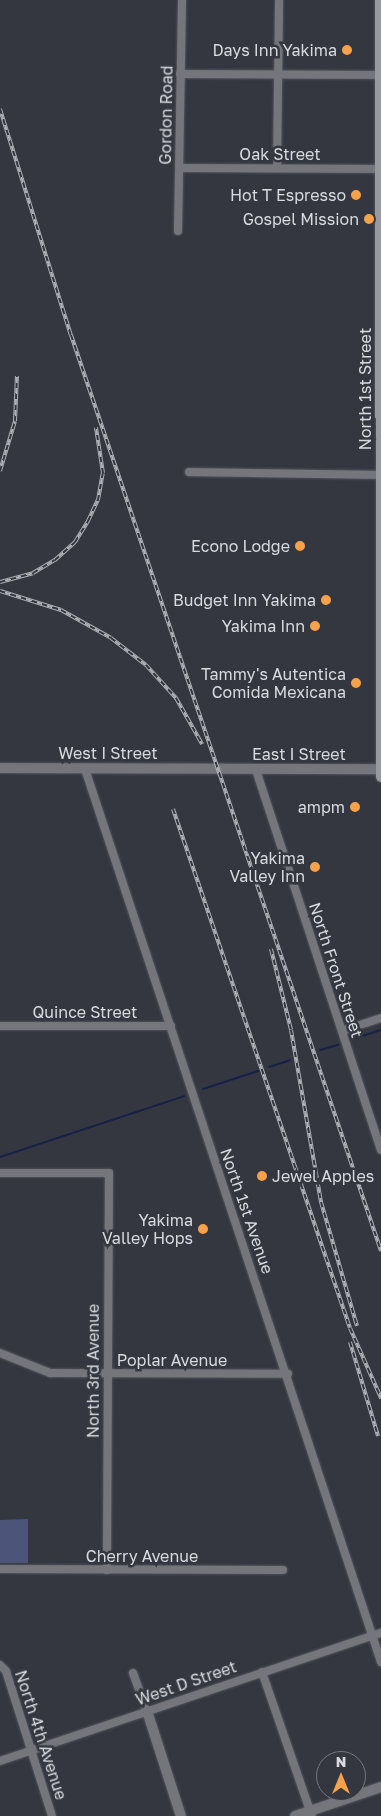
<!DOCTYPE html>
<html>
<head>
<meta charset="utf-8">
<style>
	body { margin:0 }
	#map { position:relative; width:381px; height:1816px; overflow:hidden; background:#343740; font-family:"Golos Text",sans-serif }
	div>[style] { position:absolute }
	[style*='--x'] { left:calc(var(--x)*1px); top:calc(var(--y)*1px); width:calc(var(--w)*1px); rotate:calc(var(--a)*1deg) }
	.green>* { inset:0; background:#4c5579 }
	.stream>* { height:2px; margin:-1px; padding:0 1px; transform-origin:1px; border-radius:1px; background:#192047 }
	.roads { filter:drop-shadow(0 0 1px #52545d) drop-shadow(0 0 1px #52545d) }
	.minor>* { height:8px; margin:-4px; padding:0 4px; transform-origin:4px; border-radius:4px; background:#75767b }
	.tertiary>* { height:10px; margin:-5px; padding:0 5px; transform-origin:5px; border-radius:5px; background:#75767b }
	.secondary>* { height:10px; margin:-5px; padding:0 5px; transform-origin:5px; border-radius:5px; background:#989aa2 }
	.rail>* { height:4px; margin-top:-2px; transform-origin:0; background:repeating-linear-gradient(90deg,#343740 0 5.5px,#afb1b8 0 11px); box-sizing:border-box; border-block:1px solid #afb1b8 }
	.dots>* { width:14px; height:14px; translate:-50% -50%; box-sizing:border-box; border:2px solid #343740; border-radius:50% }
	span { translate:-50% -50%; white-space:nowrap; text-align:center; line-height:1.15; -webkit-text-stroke:5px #343740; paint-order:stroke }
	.poi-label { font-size:16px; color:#d8dae0 }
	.right { translate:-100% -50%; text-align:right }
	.left { translate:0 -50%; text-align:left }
	.street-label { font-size:16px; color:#d8dae0 }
	.north { position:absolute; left:316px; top:1751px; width:50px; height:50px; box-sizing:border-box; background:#343740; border:1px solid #767880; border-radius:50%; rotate:0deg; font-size:14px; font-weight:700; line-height:20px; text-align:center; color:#d8dae0 }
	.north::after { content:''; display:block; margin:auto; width:18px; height:22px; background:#f7a14a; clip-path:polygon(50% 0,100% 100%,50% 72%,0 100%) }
</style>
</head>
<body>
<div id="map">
	<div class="green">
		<i style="clip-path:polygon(28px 1519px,28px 1563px,0 1563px,0 1520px)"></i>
	</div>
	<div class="stream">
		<i style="--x:356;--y:1038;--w:26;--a:-18"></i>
		<i style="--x:320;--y:1050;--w:19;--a:-16"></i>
		<i style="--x:269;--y:1067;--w:22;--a:-18"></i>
		<i style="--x:203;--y:1089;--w:58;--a:-18.1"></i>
		<i style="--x:0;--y:1157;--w:194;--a:-18.3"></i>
	</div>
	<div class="roads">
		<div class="minor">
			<i style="--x:180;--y:74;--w:200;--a:0.3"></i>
			<i style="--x:180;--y:168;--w:200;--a:0.3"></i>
			<i style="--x:277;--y:168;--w:168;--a:-89.3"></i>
			<i style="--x:178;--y:231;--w:231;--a:-89"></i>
			<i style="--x:189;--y:472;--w:192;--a:0.9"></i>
			<i style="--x:85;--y:769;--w:941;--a:71.66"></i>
			<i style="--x:256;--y:770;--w:400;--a:71.8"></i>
			<i style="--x:0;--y:1026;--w:171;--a:0"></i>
			<i style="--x:342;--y:1031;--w:41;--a:-18.4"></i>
			<i style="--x:0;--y:1173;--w:109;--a:0"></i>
			<i style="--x:109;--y:1173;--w:397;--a:90.3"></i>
			<i style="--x:0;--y:1353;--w:54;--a:21.8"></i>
			<i style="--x:50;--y:1373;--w:238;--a:0.2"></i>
			<i style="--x:0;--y:1569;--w:283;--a:0.2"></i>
			<i style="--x:0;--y:1665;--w:8;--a:45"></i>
			<i style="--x:6;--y:1671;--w:152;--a:72.4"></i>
			<i style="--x:262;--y:1672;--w:152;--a:70.9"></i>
			<i style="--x:133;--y:1673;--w:40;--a:69.8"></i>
			<i style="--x:0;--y:1761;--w:402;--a:-18.6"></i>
		</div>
		<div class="tertiary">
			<i style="--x:0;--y:768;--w:379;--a:0.2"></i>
			<i style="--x:147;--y:1711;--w:110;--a:72.1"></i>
			<i style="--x:295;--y:1816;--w:91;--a:-18.6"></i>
		</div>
		<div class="secondary">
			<i style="--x:380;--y:0;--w:777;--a:89.93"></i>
		</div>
	</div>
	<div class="rail">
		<i style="--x:0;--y:109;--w:237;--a:72.6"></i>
		<i style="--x:71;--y:335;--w:967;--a:71.3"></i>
		<i style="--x:0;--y:471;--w:52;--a:-73.3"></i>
		<i style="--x:15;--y:421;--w:45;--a:-87.5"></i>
		<i style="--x:0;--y:582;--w:34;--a:-15"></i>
		<i style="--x:33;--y:573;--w:26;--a:-31"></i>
		<i style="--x:55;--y:560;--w:27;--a:-42"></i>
		<i style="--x:75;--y:542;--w:25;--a:-58"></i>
		<i style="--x:88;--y:521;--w:23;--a:-65"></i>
		<i style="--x:98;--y:500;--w:27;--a:-80"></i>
		<i style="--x:103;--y:473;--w:46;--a:-98.8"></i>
		<i style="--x:0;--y:591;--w:64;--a:17.3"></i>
		<i style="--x:61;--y:610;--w:57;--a:29.2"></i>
		<i style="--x:111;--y:638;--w:44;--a:37.6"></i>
		<i style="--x:146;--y:665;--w:45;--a:47.7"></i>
		<i style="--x:176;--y:698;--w:53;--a:60.5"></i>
		<i style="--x:173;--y:809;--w:548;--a:71.17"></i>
		<i style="--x:350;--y:1328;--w:77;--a:66.1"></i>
		<i style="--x:271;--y:949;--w:83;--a:76.1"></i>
		<i style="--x:291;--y:1030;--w:175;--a:80.1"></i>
		<i style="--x:321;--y:1202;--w:129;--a:73.8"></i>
		<i style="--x:350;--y:1342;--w:98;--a:73.4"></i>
	</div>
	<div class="dots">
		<i style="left:347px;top:50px;background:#f7a14a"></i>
		<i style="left:356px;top:195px;background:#f7a14a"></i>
		<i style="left:369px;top:219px;background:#f7a14a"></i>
		<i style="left:300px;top:546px;background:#f7a14a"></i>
		<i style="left:326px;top:600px;background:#f7a14a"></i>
		<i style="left:315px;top:626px;background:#f7a14a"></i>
		<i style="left:356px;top:683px;background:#f7a14a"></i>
		<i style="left:355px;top:807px;background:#f7a14a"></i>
		<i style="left:315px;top:867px;background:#f7a14a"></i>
		<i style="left:262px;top:1176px;background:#f7a14a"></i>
		<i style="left:203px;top:1229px;background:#f7a14a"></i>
	</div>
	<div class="poi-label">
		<span class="right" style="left:337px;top:50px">Days Inn Yakima</span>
		<span class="right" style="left:346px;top:195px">Hot T Espresso</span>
		<span class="right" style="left:359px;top:219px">Gospel Mission</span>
		<span class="right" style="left:290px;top:546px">Econo Lodge</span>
		<span class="right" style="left:316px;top:600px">Budget Inn Yakima</span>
		<span class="right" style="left:305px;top:626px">Yakima Inn</span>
		<span class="right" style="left:346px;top:683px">Tammy's Autentica<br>Comida Mexicana</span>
		<span class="right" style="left:345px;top:807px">ampm</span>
		<span class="right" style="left:305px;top:867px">Yakima<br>Valley Inn</span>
		<span class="left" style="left:272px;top:1176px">Jewel Apples</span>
		<span class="right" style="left:193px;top:1229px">Yakima<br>Valley Hops</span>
	</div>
	<div class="street-label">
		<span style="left:166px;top:115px;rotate:-89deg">Gordon Road</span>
		<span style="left:280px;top:154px">Oak Street</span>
		<span style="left:365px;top:389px;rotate:-90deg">North 1st Street</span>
		<span style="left:108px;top:753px">West I Street</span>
		<span style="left:299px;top:754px">East I Street</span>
		<span style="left:336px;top:970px;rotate:72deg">North Front Street</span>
		<span style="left:85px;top:1012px">Quince Street</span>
		<span style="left:247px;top:1211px;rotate:71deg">North 1st Avenue</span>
		<span style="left:172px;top:1360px">Poplar Avenue</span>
		<span style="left:93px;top:1371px;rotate:-90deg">North 3rd Avenue</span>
		<span style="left:142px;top:1556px">Cherry Avenue</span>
		<span style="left:186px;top:1683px;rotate:-19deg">West D Street</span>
		<span style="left:41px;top:1735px;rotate:72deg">North 4th Avenue</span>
	</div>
	<div class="north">N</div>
</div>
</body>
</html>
